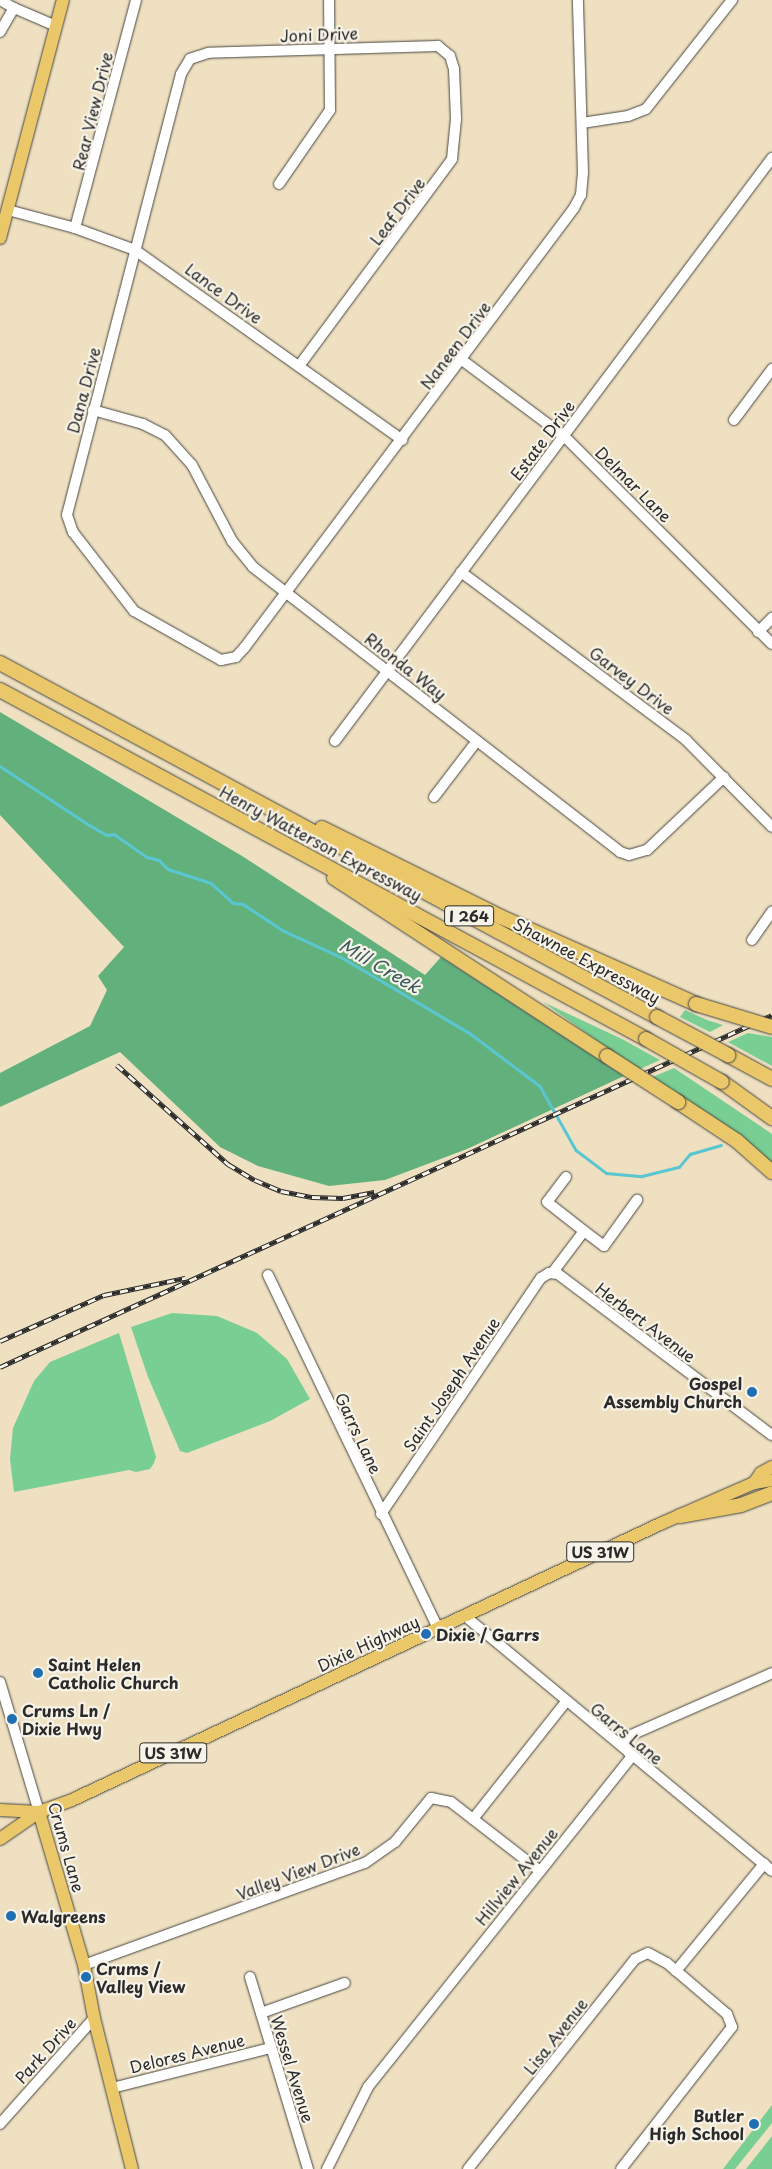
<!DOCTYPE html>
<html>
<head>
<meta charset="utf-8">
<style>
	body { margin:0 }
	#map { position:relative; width:772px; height:2169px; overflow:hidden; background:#eee0c0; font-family:"Playpen Sans",sans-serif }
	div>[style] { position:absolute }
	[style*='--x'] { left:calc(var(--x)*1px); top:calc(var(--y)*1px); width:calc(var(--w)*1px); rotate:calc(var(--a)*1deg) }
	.green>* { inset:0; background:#78ce93 }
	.forest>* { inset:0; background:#62b17d }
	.stream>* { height:2.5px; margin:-1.25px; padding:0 1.25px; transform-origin:1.25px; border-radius:1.25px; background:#5ac6d2 }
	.roads { filter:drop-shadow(0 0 1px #484641) drop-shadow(0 0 1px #484641) }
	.minor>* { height:10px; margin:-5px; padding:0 5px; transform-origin:5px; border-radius:5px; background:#fff }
	.major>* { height:12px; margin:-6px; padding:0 6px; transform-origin:6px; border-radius:6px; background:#eac769 }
	.highway>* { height:14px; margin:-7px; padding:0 7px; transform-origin:7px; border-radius:7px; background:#eac769 }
	.rail>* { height:4.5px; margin-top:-2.25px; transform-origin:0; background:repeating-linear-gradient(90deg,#f7f3e8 0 8px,#2b2b2b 0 16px); box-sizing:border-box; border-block:1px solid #2b2b2b }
	.bridges { filter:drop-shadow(0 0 1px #484641) drop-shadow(0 0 1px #484641) }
	.highway-bridge>* { height:14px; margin:-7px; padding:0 7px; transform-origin:7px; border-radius:7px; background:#eac769 }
	.dots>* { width:14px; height:14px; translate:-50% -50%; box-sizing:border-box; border:2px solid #f7f3e8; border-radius:50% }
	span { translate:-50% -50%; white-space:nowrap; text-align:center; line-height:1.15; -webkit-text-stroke:4.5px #f7f3e8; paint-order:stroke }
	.shield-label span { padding:1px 4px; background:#f7f3e8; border:1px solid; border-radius:4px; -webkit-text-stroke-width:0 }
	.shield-label { font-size:15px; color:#2b2b2b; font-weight:700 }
	.street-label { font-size:16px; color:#2b2b2b }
	.poi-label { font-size:16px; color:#2b2b2b; font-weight:700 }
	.right { translate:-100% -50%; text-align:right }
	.left { translate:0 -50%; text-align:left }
	.water-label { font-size:18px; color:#395a5d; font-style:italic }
</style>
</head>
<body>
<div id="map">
	<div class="green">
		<i style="clip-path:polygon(543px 1002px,622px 1039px,660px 1060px,638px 1070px)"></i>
		<i style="clip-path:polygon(685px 1010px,707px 1020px,723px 1025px,710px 1032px,680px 1017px)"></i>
		<i style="clip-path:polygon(748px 1033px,772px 1037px,772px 1066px,728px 1042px)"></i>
		<i style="clip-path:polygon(674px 1068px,772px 1134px,772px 1164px,716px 1119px,650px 1078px)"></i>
		<i style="clip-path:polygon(172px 1313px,217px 1316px,257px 1333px,287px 1359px,310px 1399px,270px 1421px,187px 1453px,180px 1451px,148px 1377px,131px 1327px)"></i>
		<i style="clip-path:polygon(119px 1333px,156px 1457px,154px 1463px,150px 1469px,136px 1472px,129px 1470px,14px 1492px,10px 1459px,13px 1428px,34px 1381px,50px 1362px)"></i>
		<i style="clip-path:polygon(772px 2105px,772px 2123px,735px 2169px,723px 2169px)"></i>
		<i style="clip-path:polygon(772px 2136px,772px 2169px,746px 2169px)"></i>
	</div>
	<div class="forest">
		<i style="clip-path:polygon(0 712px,242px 856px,425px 975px,441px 957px,624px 1076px,467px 1149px,385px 1180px,329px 1186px,258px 1166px,220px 1147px,120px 1052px,0 1107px,0 1073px,90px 1026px,107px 990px,98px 976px,124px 947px,0 815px)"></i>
	</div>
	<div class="stream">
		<i style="--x:0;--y:766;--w:103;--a:33.5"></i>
		<i style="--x:86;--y:823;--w:24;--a:30"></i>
		<i style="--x:107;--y:835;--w:7;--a:-8"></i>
		<i style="--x:114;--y:834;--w:40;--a:34.9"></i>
		<i style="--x:147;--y:857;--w:12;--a:14"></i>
		<i style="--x:159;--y:860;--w:13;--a:45"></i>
		<i style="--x:168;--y:869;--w:45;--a:18"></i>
		<i style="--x:211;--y:883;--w:30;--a:42"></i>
		<i style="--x:233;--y:903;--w:10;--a:6"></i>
		<i style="--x:243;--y:904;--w:49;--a:33.4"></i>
		<i style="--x:284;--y:931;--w:63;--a:24.5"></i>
		<i style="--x:341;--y:957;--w:151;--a:30.6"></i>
		<i style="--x:471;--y:1034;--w:86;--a:37"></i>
		<i style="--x:540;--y:1086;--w:73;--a:60.6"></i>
		<i style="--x:576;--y:1150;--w:38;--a:37"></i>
		<i style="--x:606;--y:1173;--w:36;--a:5"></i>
		<i style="--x:642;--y:1176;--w:38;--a:-14"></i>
		<i style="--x:679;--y:1167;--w:17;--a:-50"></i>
		<i style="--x:690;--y:1154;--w:32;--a:-16"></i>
	</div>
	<div class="roads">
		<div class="minor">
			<i style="--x:0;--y:0;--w:16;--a:30"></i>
			<i style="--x:0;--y:32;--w:28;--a:-60"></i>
			<i style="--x:14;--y:8;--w:46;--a:23.2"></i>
			<i style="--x:582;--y:123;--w:47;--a:-8.7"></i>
			<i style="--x:628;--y:116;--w:19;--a:-21"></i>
			<i style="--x:646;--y:109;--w:139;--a:-51.7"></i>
			<i style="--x:279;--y:184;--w:90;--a:-55.4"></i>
			<i style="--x:330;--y:110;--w:110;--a:-90.5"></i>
			<i style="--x:8;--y:210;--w:69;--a:15"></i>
			<i style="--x:75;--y:228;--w:64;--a:20.1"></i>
			<i style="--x:135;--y:250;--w:328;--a:35.4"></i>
			<i style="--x:75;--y:228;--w:236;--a:-75"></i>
			<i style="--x:462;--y:360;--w:127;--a:36.7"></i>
			<i style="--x:564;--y:436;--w:294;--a:45"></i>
			<i style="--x:299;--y:366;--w:257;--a:-53.5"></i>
			<i style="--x:452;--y:159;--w:40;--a:-84.3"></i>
			<i style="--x:456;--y:119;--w:50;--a:-92.3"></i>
			<i style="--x:454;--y:69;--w:14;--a:-107"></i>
			<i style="--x:450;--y:56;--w:16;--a:-140"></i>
			<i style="--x:438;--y:46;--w:230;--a:178.3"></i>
			<i style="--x:208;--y:53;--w:19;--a:162"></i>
			<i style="--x:190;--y:59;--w:17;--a:121"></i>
			<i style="--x:181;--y:74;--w:455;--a:104.5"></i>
			<i style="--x:67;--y:515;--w:18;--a:71"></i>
			<i style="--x:73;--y:532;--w:100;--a:52.3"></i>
			<i style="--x:134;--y:611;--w:100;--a:29.4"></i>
			<i style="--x:221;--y:660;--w:15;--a:-11"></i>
			<i style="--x:236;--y:657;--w:13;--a:-48"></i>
			<i style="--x:245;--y:647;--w:549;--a:-53.15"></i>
			<i style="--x:574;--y:208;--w:15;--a:-62"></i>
			<i style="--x:581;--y:195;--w:22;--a:-85"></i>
			<i style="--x:583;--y:173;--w:173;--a:-91.7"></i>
			<i style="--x:93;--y:410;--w:52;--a:15.6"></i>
			<i style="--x:143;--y:424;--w:25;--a:27"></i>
			<i style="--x:165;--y:435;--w:40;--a:48"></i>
			<i style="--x:192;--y:465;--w:86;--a:62.2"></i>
			<i style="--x:232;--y:541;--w:33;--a:51"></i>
			<i style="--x:253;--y:567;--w:465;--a:37.8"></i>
			<i style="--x:620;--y:852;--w:9;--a:18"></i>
			<i style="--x:629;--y:855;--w:19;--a:-16"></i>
			<i style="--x:647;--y:850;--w:106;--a:-43.5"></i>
			<i style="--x:734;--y:420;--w:64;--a:-53.3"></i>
			<i style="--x:461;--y:572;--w:281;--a:36.7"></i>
			<i style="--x:686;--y:740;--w:122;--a:45.3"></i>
			<i style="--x:758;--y:632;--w:20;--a:-45"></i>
			<i style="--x:335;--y:741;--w:729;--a:-53.15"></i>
			<i style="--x:434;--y:797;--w:69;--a:-52.6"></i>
			<i style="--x:752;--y:940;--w:35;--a:-55"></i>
			<i style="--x:566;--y:1177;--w:31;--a:127"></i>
			<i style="--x:547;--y:1202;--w:47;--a:38.1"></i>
			<i style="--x:553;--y:1272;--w:51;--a:-52.9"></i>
			<i style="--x:584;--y:1231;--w:25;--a:37"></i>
			<i style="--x:604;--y:1246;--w:57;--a:-54.3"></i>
			<i style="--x:268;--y:1275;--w:393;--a:64.3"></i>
			<i style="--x:381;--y:1514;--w:285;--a:-55.9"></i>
			<i style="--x:541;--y:1278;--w:9;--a:-32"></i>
			<i style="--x:549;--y:1273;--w:9;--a:6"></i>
			<i style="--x:558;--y:1274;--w:268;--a:37"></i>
			<i style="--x:465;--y:1616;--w:399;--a:39.7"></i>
			<i style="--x:0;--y:1682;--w:136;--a:73.3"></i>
			<i style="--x:473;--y:1819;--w:148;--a:-51.6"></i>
			<i style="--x:84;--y:1965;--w:299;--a:-20"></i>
			<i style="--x:365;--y:1863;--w:37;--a:-35"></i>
			<i style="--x:395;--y:1842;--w:57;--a:-50.7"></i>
			<i style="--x:431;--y:1798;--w:20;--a:11"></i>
			<i style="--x:451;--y:1802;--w:113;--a:37.8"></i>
			<i style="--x:676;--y:1971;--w:139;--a:-50.6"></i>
			<i style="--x:250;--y:1977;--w:201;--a:73.2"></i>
			<i style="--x:261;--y:2013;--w:89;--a:-19.7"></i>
			<i style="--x:112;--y:2088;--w:163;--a:-14.2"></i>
			<i style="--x:0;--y:2124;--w:142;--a:-48.4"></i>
			<i style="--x:327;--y:2169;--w:92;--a:-63.4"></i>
			<i style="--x:368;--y:2087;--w:422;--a:-51.4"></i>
			<i style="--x:631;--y:1757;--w:20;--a:-117"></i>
			<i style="--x:622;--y:1739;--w:164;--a:-23.7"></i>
			<i style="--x:468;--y:2169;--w:268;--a:-51.5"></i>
			<i style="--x:635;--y:1959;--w:14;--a:-25"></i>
			<i style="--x:648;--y:1953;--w:21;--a:28"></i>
			<i style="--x:667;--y:1963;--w:79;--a:40.4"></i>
			<i style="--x:727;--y:2014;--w:14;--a:69"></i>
			<i style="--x:732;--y:2027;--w:180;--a:128"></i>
		</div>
		<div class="major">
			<i style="--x:0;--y:238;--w:246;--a:-75.2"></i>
			<i style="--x:754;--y:1483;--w:12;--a:-55"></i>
			<i style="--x:761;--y:1473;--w:13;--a:-29"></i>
			<i style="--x:0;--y:1810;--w:39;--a:3"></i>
			<i style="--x:39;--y:1812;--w:159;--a:73.6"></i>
			<i style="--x:84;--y:1965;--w:54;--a:79.3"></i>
			<i style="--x:94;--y:2018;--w:156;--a:75.9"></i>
			<i style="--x:0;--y:1839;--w:47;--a:-34.7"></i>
			<i style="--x:39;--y:1812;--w:35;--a:-20"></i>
			<i style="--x:72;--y:1800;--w:650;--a:-25.14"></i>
			<i style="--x:660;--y:1524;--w:103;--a:-23.6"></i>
			<i style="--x:754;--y:1483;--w:18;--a:-9"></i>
		</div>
		<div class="highway">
			<i style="--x:0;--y:663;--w:746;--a:28.32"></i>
			<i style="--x:0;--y:690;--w:734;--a:28.38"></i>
			<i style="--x:322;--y:828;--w:200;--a:26.4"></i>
			<i style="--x:501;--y:917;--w:214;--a:24"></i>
			<i style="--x:334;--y:878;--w:326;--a:33.1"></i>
			<i style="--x:728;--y:1055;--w:50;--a:28.6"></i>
			<i style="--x:722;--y:1082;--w:62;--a:35.8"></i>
			<i style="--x:678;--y:1102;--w:71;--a:33.5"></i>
			<i style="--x:737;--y:1141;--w:47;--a:41.5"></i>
			<i style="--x:680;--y:1516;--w:62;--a:-10.2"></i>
			<i style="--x:741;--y:1505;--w:33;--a:-21"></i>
		</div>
	</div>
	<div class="rail">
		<i style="--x:117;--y:1065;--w:149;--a:41.7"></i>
		<i style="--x:228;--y:1164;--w:31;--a:31"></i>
		<i style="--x:255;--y:1180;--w:28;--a:23"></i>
		<i style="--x:281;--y:1191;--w:32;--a:11"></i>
		<i style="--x:312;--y:1197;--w:31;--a:2"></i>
		<i style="--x:343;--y:1198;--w:32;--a:-11"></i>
		<i style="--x:0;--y:1341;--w:114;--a:-23.9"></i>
		<i style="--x:104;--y:1295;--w:83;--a:-11.9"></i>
		<i style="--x:0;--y:1367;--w:848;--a:-24.51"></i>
	</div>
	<div class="bridges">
		<div class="highway-bridge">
			<i style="--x:696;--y:1004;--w:79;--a:16.8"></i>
			<i style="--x:657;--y:1017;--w:81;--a:28.2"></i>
			<i style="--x:646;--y:1039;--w:87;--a:29.5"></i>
			<i style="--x:607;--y:1056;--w:85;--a:32.9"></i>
		</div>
	</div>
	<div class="dots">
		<i style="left:752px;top:1392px;background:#1f6fb2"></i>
		<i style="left:426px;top:1634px;background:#1f6fb2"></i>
		<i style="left:38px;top:1673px;background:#1f6fb2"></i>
		<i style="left:12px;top:1719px;background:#1f6fb2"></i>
		<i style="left:11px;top:1916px;background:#1f6fb2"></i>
		<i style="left:86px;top:1977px;background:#1f6fb2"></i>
		<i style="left:754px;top:2124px;background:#1f6fb2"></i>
	</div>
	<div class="shield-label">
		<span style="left:469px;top:916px">I 264</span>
		<span style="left:600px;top:1552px">US 31W</span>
		<span style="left:173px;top:1753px">US 31W</span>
	</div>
	<div class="street-label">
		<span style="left:319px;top:34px;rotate:-2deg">Joni Drive</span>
		<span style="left:92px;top:111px;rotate:-76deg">Rear View Drive</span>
		<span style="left:397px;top:211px;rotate:-53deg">Leaf Drive</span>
		<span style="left:224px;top:293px;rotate:36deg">Lance Drive</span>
		<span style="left:455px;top:345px;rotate:-53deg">Naneen Drive</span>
		<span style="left:83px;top:390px;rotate:-75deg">Dana Drive</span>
		<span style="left:542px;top:440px;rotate:-53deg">Estate Drive</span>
		<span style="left:634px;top:484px;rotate:45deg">Delmar Lane</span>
		<span style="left:406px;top:666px;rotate:38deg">Rhonda Way</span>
		<span style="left:632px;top:680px;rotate:37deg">Garvey Drive</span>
		<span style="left:321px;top:843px;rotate:28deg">Henry Watterson Expressway</span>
		<span style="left:587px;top:960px;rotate:28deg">Shawnee Expressway</span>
		<span style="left:646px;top:1322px;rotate:37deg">Herbert Avenue</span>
		<span style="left:451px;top:1384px;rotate:-56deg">Saint Joseph Avenue</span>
		<span style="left:359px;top:1433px;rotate:65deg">Garrs Lane</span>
		<span style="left:368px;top:1643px;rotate:-25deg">Dixie Highway</span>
		<span style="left:627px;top:1733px;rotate:39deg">Garrs Lane</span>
		<span style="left:67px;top:1847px;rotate:74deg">Crums Lane</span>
		<span style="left:298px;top:1871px;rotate:-21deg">Valley View Drive</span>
		<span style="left:516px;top:1876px;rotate:-51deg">Hillview Avenue</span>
		<span style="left:555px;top:2036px;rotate:-52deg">Lisa Avenue</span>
		<span style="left:45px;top:2050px;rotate:-48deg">Park Drive</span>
		<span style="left:187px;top:2053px;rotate:-14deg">Delores Avenue</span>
		<span style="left:293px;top:2069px;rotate:73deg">Wessel Avenue</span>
	</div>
	<div class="poi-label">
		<span class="right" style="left:742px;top:1392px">Gospel<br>Assembly Church</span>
		<span class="left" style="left:436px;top:1634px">Dixie / Garrs</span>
		<span class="left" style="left:48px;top:1673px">Saint Helen<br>Catholic Church</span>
		<span class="left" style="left:22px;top:1719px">Crums Ln /<br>Dixie Hwy</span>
		<span class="left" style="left:21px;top:1916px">Walgreens</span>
		<span class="left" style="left:96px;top:1977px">Crums /<br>Valley View</span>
		<span class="right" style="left:744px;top:2124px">Butler<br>High School</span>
	</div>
	<div class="water-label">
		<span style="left:380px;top:966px;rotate:30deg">Mill Creek</span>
	</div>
</div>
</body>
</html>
